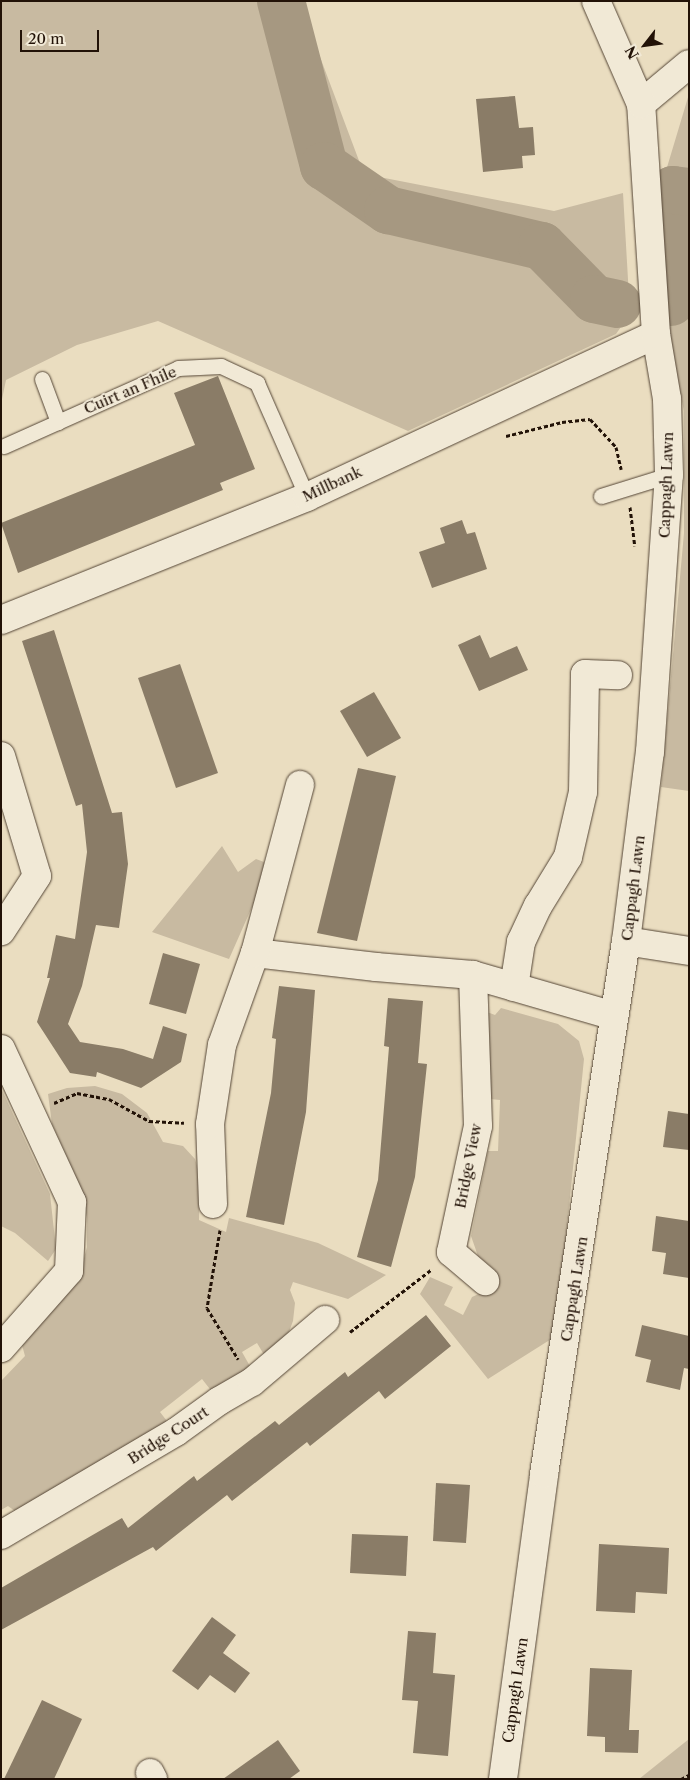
<!DOCTYPE html>
<html>
<head>
<meta charset="utf-8">
<style>
	body { margin:0 }
	#map { position:relative; width:690px; height:1780px; overflow:hidden; background:#eaddc0; font-family:"Libre Caslon Text",serif }
	div>[style] { position:absolute }
	[style*='--x'] { left:calc(var(--x)*1px); top:calc(var(--y)*1px); width:calc(var(--w)*1px); rotate:calc(var(--a)*1deg) }
	.green>* { inset:0; background:#c8baa1 }
	.river>* { height:48px; margin:-24px; padding:0 24px; transform-origin:24px; border-radius:24px; background:#a69881 }
	.building>* { inset:0; background:#8a7c67 }
	.path>* { height:3px; margin-top:-1.5px; transform-origin:0; background:repeating-linear-gradient(90deg,#221207 0 4px,transparent 0 6.5px) }
	.roads { filter:drop-shadow(0 0 1px #544535) drop-shadow(0 0 1px #544535) }
	.lane>* { height:15px; margin:-7.5px; padding:0 7.5px; transform-origin:7.5px; border-radius:7.5px; background:#f1e9d6 }
	.street>* { height:28px; margin:-14px; padding:0 14px; transform-origin:14px; border-radius:14px; background:#f1e9d6 }
	.secondary>* { height:28px; margin:-14px; padding:0 14px; transform-origin:14px; border-radius:14px; background:#f1e9d6 }
	span { translate:-50% -50%; white-space:nowrap; text-align:center; line-height:1.15; -webkit-text-stroke:4px #f1e9d6; paint-order:stroke }
	.street-label { font-size:15px; color:#221207 }
	.frame { position:absolute; inset:0; border:2px solid #221207; pointer-events:none }
	.north { position:absolute; left:620px; top:20px; width:50px; height:50px; -webkit-text-stroke:4px #f1e9d6; paint-order:stroke; rotate:240deg; font-size:14px; font-weight:700; line-height:20px; text-align:center; color:#221207 }
	.north::after { content:''; display:block; margin:auto; width:18px; height:22px; background:#221207; clip-path:polygon(50% 0,100% 100%,50% 72%,0 100%) }
	.scale { position:absolute; left:20px; top:30px; width:79px; height:22px; box-sizing:border-box; border:2px solid #221207; border-top:0; padding-left:6px; font-size:15px; line-height:18px; white-space:nowrap; color:#221207; -webkit-text-stroke:4px #f1e9d6; paint-order:stroke }
</style>
</head>
<body>
<div id="map">
	<div class="green">
		<i style="clip-path:polygon(1px 1px,299px 1px,364px 174px,554px 211px,623px 193px,630px 314px,616px 334px,408px 431px,158px 321px,77px 345px,6px 380px,1px 404px)"></i>
		<i style="clip-path:polygon(689px 94px,689px 791px,661px 787px,684px 533px,684px 411px,660px 294px,665px 174px)"></i>
		<i style="clip-path:polygon(222px 846px,238px 872px,256px 859px,264px 862px,267px 873px,229px 959px,152px 932px)"></i>
		<i style="clip-path:polygon(501px 1008px,558px 1024px,579px 1041px,584px 1059px,556px 1336px,488px 1379px,420px 1294px,430px 1277px,453px 1287px,444px 1305px,463px 1315px,472px 1297px,483px 1292px,495px 1270px,478px 1256px,471px 1236px,488px 1151px,498px 1151px,500px 1100px,490px 1099px,487px 1012px,495px 1015px)"></i>
		<i style="clip-path:polygon(95px 1086px,122px 1094px,147px 1113px,163px 1142px,183px 1146px,195px 1159px,200px 1176px,199px 1220px,226px 1232px,229px 1218px,318px 1243px,386px 1275px,348px 1299px,293px 1282px,290px 1290px,295px 1303px,293px 1321px,283px 1348px,266px 1358px,257px 1343px,242px 1352px,251px 1368px,213px 1393px,202px 1379px,160px 1412px,170px 1425px,19px 1514px,8px 1506px,1px 1510px,1px 1381px,25px 1356px,22px 1345px,79px 1277px,87px 1247px,87px 1218px,81px 1188px,52px 1124px,48px 1094px,67px 1088px)"></i>
		<i style="clip-path:polygon(1px 1088px,50px 1194px,56px 1249px,48px 1261px,15px 1233px,1px 1226px)"></i>
		<i style="clip-path:polygon(689px 1739px,689px 1779px,639px 1779px)"></i>
	</div>
	<div class="river">
		<i style="--x:281;--y:1;--w:171;--a:75.4"></i>
		<i style="--x:324;--y:166;--w:78;--a:34.5"></i>
		<i style="--x:388;--y:210;--w:158;--a:13.2"></i>
		<i style="--x:542;--y:246;--w:74;--a:45.5"></i>
		<i style="--x:594;--y:299;--w:24;--a:12"></i>
		<i style="--x:671;--y:302;--w:112;--a:-89"></i>
		<i style="--x:673;--y:190;--w:16;--a:7"></i>
	</div>
	<div class="building">
		<i style="clip-path:polygon(515px 96px,519px 128px,533px 127px,535px 155px,522px 156px,523px 168px,483px 172px,476px 99px)"></i>
		<i style="clip-path:polygon(218px 376px,255px 469px,220px 483px,223px 490px,18px 573px,1px 523px,195px 445px,174px 393px)"></i>
		<i style="clip-path:polygon(462px 520px,467px 534px,475px 532px,487px 569px,432px 588px,419px 552px,445px 543px,440px 528px)"></i>
		<i style="clip-path:polygon(54px 630px,112px 813px,122px 812px,128px 864px,119px 928px,96px 925px,82px 986px,68px 1024px,80px 1042px,123px 1049px,153px 1059px,163px 1026px,187px 1034px,181px 1062px,141px 1088px,97px 1072px,96px 1077px,70px 1073px,37px 1022px,50px 978px,47px 978px,56px 935px,75px 939px,87px 852px,82px 804px,76px 806px,22px 641px)"></i>
		<i style="clip-path:polygon(480px 635px,490px 658px,517px 646px,528px 670px,479px 691px,458px 645px)"></i>
		<i style="clip-path:polygon(180px 664px,218px 773px,176px 788px,138px 678px)"></i>
		<i style="clip-path:polygon(374px 692px,401px 738px,367px 757px,340px 711px)"></i>
		<i style="clip-path:polygon(358px 768px,396px 776px,357px 941px,317px 933px)"></i>
		<i style="clip-path:polygon(163px 953px,200px 964px,186px 1014px,149px 1004px)"></i>
		<i style="clip-path:polygon(279px 986px,315px 990px,306px 1112px,284px 1225px,246px 1217px,271px 1093px,276px 1039px,272px 1038px)"></i>
		<i style="clip-path:polygon(388px 998px,423px 1001px,418px 1063px,427px 1064px,415px 1177px,391px 1267px,357px 1257px,378px 1180px,389px 1047px,384px 1046px)"></i>
		<i style="clip-path:polygon(668px 1111px,689px 1114px,689px 1150px,663px 1147px)"></i>
		<i style="clip-path:polygon(656px 1216px,689px 1221px,689px 1278px,663px 1274px,666px 1253px,652px 1251px)"></i>
		<i style="clip-path:polygon(426px 1315px,451px 1346px,385px 1399px,379px 1391px,310px 1446px,307px 1442px,232px 1501px,227px 1495px,156px 1551px,153px 1547px,1px 1630px,1px 1588px,122px 1518px,128px 1528px,194px 1476px,197px 1481px,275px 1421px,279px 1425px,345px 1372px,348px 1377px)"></i>
		<i style="clip-path:polygon(642px 1325px,689px 1336px,689px 1369px,684px 1368px,680px 1390px,646px 1382px,651px 1360px,635px 1356px)"></i>
		<i style="clip-path:polygon(436px 1483px,470px 1485px,466px 1543px,433px 1541px)"></i>
		<i style="clip-path:polygon(352px 1534px,408px 1536px,406px 1576px,350px 1573px)"></i>
		<i style="clip-path:polygon(599px 1544px,669px 1548px,667px 1594px,636px 1592px,635px 1613px,596px 1611px)"></i>
		<i style="clip-path:polygon(212px 1617px,236px 1635px,223px 1653px,250px 1673px,235px 1693px,210px 1675px,198px 1690px,172px 1671px)"></i>
		<i style="clip-path:polygon(408px 1631px,436px 1633px,433px 1673px,455px 1675px,448px 1756px,413px 1753px,418px 1701px,402px 1700px)"></i>
		<i style="clip-path:polygon(590px 1668px,632px 1670px,629px 1730px,639px 1730px,638px 1753px,605px 1752px,605px 1737px,587px 1736px)"></i>
		<i style="clip-path:polygon(42px 1700px,82px 1719px,54px 1779px,4px 1779px)"></i>
		<i style="clip-path:polygon(278px 1740px,300px 1771px,289px 1779px,223px 1779px)"></i>
	</div>
	<div class="path">
		<i style="--x:506;--y:436;--w:58;--a:-14"></i>
		<i style="--x:562;--y:422;--w:28;--a:-6"></i>
		<i style="--x:590;--y:419;--w:38;--a:47"></i>
		<i style="--x:616;--y:447;--w:23;--a:77"></i>
		<i style="--x:630;--y:507;--w:39;--a:83"></i>
		<i style="--x:54;--y:1103;--w:25;--a:-23"></i>
		<i style="--x:77;--y:1093;--w:33;--a:11"></i>
		<i style="--x:109;--y:1099;--w:46;--a:28.8"></i>
		<i style="--x:149;--y:1121;--w:35;--a:3"></i>
		<i style="--x:220;--y:1230;--w:79;--a:99.5"></i>
		<i style="--x:207;--y:1308;--w:60;--a:58.7"></i>
		<i style="--x:350;--y:1332;--w:103;--a:-37.5"></i>
		<i style="--x:681;--y:1779;--w:9;--a:-27"></i>
	</div>
	<div class="roads">
		<div class="lane">
			<i style="--x:42;--y:379;--w:46;--a:69.6"></i>
			<i style="--x:4;--y:446;--w:191;--a:-24.1"></i>
			<i style="--x:178;--y:368;--w:43;--a:-2.7"></i>
			<i style="--x:221;--y:366;--w:40;--a:25"></i>
			<i style="--x:257;--y:383;--w:124;--a:66.3"></i>
			<i style="--x:601;--y:496;--w:71;--a:-17.2"></i>
		</div>
		<div class="street">
			<i style="--x:1;--y:756;--w:125;--a:73.3"></i>
			<i style="--x:37;--y:876;--w:66;--a:123.2"></i>
			<i style="--x:626;--y:941;--w:64;--a:9"></i>
			<i style="--x:255;--y:953;--w:122;--a:6.6"></i>
			<i style="--x:376;--y:967;--w:97;--a:4.7"></i>
			<i style="--x:473;--y:975;--w:147;--a:16.2"></i>
			<i style="--x:473;--y:975;--w:151;--a:88.1"></i>
			<i style="--x:478;--y:1126;--w:129;--a:102.1"></i>
			<i style="--x:451;--y:1252;--w:45;--a:40.5"></i>
			<i style="--x:514;--y:987;--w:46;--a:-81.2"></i>
			<i style="--x:521;--y:942;--w:40;--a:-65"></i>
			<i style="--x:538;--y:906;--w:57;--a:-58.5"></i>
			<i style="--x:568;--y:857;--w:67;--a:-77"></i>
			<i style="--x:583;--y:792;--w:118;--a:-89"></i>
			<i style="--x:585;--y:674;--w:33;--a:2"></i>
			<i style="--x:1;--y:1049;--w:169;--a:65.1"></i>
			<i style="--x:72;--y:1202;--w:69;--a:92.5"></i>
			<i style="--x:69;--y:1271;--w:103;--a:131.4"></i>
			<i style="--x:213;--y:1204;--w:80;--a:-92.1"></i>
			<i style="--x:210;--y:1124;--w:80;--a:-81.4"></i>
			<i style="--x:222;--y:1045;--w:98;--a:-70.3"></i>
			<i style="--x:255;--y:953;--w:174;--a:-75"></i>
			<i style="--x:1;--y:1535;--w:203;--a:-30.5"></i>
			<i style="--x:176;--y:1432;--w:53;--a:-35.8"></i>
			<i style="--x:219;--y:1401;--w:38;--a:-30"></i>
			<i style="--x:252;--y:1382;--w:96;--a:-40.3"></i>
			<i style="--x:150;--y:1773;--w:7;--a:63"></i>
		</div>
		<div class="secondary">
			<i style="--x:641;--y:104;--w:62;--a:-39.8"></i>
			<i style="--x:1;--y:620;--w:330;--a:-21.9"></i>
			<i style="--x:307;--y:497;--w:385;--a:-25"></i>
			<i style="--x:503;--y:1779;--w:308;--a:-82.3"></i>
			<i style="--x:544;--y:1474;--w:539;--a:-81.25"></i>
			<i style="--x:626;--y:941;--w:191;--a:-82.8"></i>
			<i style="--x:650;--y:752;--w:278;--a:-86.1"></i>
			<i style="--x:669;--y:475;--w:76;--a:-91.5"></i>
			<i style="--x:667;--y:399;--w:66;--a:-99.6"></i>
			<i style="--x:656;--y:334;--w:230;--a:-93.7"></i>
			<i style="--x:641;--y:104;--w:112;--a:-113.6"></i>
		</div>
	</div>
	<div class="street-label">
		<span style="left:130px;top:390px;rotate:-23deg">Cuirt an Fhile</span>
		<span style="left:332px;top:484px;rotate:-25deg">Millbank</span>
		<span style="left:666px;top:485px;rotate:-88deg">Cappagh Lawn</span>
		<span style="left:633px;top:888px;rotate:-83deg">Cappagh Lawn</span>
		<span style="left:468px;top:1166px;rotate:-79deg">Bridge View</span>
		<span style="left:574px;top:1289px;rotate:-81deg">Cappagh Lawn</span>
		<span style="left:168px;top:1435px;rotate:-33deg">Bridge Court</span>
		<span style="left:515px;top:1690px;rotate:-82deg">Cappagh Lawn</span>
	</div>
	<div class="frame"></div>
	<div class="north">N</div>
	<div class="scale">20 m</div>
</div>
</body>
</html>
